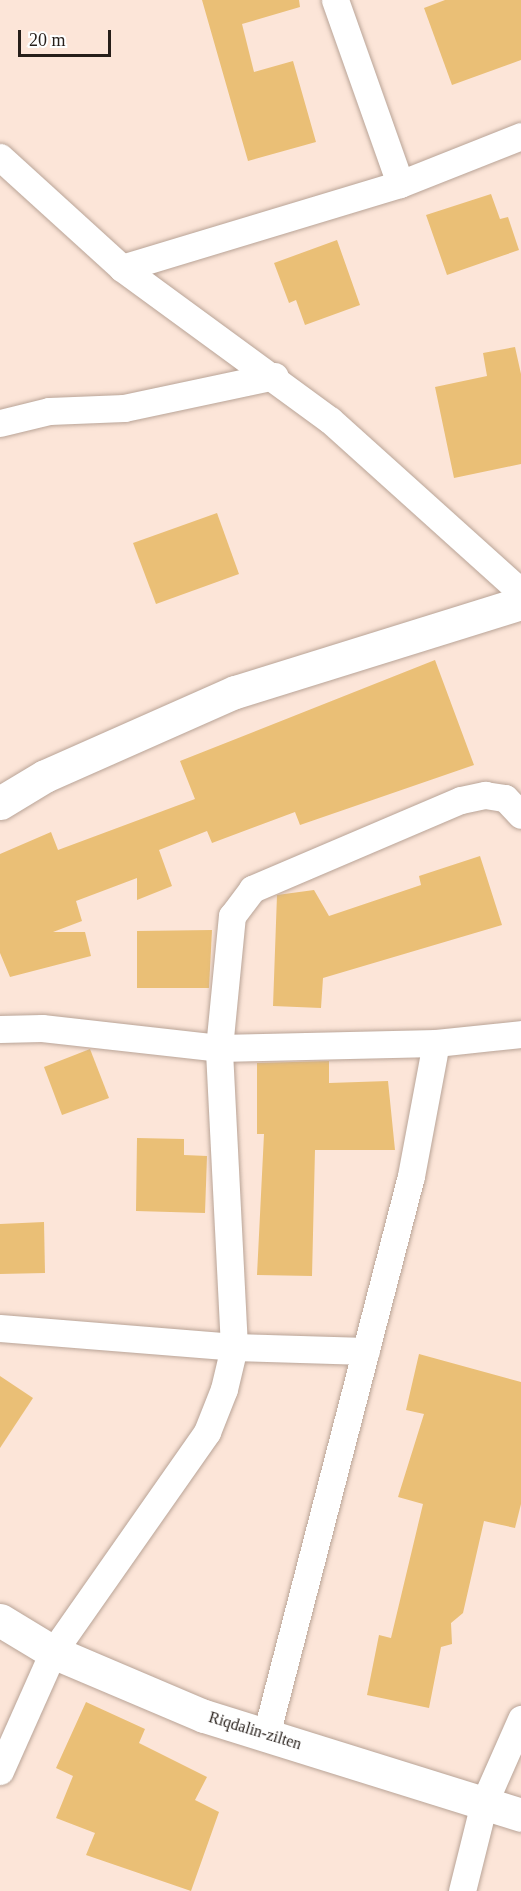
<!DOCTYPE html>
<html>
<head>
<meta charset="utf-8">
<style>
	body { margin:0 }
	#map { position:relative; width:521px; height:1891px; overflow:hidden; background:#fce5d8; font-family:Georgia,serif }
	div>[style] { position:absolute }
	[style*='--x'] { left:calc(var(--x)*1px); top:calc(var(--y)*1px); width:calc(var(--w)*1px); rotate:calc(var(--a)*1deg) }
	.building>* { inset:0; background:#eabf76 }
	.roads { filter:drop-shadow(0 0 2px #b9a497) drop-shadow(0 0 2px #b9a497) }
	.minor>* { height:27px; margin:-13.5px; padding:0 13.5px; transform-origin:13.5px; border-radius:13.5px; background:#fff }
	.primary>* { height:33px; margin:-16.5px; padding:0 16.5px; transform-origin:16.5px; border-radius:16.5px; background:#fff }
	span { translate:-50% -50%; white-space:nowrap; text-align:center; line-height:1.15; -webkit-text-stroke:4.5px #fff; paint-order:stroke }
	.street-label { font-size:16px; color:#261e19 }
	.scale { position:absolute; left:18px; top:30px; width:93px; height:27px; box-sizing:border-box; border:3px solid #261e19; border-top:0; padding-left:8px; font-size:18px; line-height:21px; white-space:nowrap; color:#261e19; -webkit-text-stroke:4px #fff; paint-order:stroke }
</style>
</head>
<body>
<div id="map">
	<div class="building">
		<i style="clip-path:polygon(202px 0,299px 0,300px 7px,242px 24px,254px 72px,293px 61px,316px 142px,248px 161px)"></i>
		<i style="clip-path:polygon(445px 0,521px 0,521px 60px,452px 85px,424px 8px)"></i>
		<i style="clip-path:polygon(491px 194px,500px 219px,508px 217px,519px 250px,447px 275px,426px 215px)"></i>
		<i style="clip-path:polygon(337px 240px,360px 305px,305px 325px,296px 300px,289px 303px,274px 263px)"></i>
		<i style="clip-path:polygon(515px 347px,521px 374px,521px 464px,454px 478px,435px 387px,487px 376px,483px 353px)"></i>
		<i style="clip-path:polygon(217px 513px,239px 574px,156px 604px,133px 543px)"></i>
		<i style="clip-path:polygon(435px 660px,474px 765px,300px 825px,295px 812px,212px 843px,207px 831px,159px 850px,172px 886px,137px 900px,137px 878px,76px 901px,82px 921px,53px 932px,85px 932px,91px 956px,10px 977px,0 953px,0 854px,51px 832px,58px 850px,195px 799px,180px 761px)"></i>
		<i style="clip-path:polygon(480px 856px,502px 925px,323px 978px,321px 1008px,273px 1006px,277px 895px,314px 890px,329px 916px,421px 885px,419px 876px)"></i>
		<i style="clip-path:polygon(212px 930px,209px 988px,137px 988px,137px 931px)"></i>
		<i style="clip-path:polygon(90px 1049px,109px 1098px,62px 1115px,44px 1067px)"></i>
		<i style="clip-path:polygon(329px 1061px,329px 1083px,388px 1081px,395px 1150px,315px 1150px,312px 1276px,257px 1275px,264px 1134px,257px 1134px,257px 1063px)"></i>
		<i style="clip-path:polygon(137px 1138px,184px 1139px,184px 1155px,207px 1156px,205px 1213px,136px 1211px)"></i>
		<i style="clip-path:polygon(44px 1222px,45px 1273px,0 1274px,0 1224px)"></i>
		<i style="clip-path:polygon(419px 1354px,521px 1382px,521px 1504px,515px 1528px,484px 1521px,463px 1613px,451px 1623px,452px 1644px,441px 1647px,429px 1708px,367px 1695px,379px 1635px,391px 1638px,423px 1504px,398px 1497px,424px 1414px,406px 1410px)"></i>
		<i style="clip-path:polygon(0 1376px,33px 1398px,0 1448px)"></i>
		<i style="clip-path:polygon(86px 1702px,145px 1729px,139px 1743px,207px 1777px,195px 1800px,219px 1812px,191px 1891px,86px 1855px,95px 1833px,56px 1818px,73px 1776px,56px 1768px)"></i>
	</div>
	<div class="roads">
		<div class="minor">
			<i style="--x:335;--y:0;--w:195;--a:70.5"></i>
			<i style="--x:0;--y:157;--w:165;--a:42.3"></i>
			<i style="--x:122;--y:268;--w:258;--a:36.2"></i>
			<i style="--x:330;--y:420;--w:257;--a:42"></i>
			<i style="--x:122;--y:268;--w:290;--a:-16.8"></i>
			<i style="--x:400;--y:184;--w:130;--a:-21.6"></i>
			<i style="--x:0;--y:423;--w:50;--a:-13.8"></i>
			<i style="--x:49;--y:411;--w:75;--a:-2.3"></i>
			<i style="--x:124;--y:408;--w:154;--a:-12"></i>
			<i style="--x:0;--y:1029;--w:42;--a:-1.4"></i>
			<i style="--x:42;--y:1028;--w:178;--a:6.4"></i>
			<i style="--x:219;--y:1048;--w:217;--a:-1.3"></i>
			<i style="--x:436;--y:1043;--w:85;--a:-6"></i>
			<i style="--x:0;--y:1328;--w:235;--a:4.6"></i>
			<i style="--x:234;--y:1347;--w:132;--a:1.7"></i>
			<i style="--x:266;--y:1735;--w:577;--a:-75.46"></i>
			<i style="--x:411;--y:1176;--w:135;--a:-79.4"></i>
			<i style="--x:0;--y:1771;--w:130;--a:-66"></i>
			<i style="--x:53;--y:1652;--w:269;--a:-55"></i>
			<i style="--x:207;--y:1432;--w:46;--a:-68.4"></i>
			<i style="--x:224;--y:1389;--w:43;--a:-76.6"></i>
			<i style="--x:234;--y:1347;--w:299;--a:-92.9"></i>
			<i style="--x:219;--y:1048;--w:133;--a:-84.4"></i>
			<i style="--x:232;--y:916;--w:34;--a:-53"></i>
			<i style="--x:252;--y:889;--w:227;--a:-23.1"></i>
			<i style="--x:461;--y:800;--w:25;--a:-12"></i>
			<i style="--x:485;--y:795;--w:20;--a:9"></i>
			<i style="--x:505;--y:798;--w:23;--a:47"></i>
			<i style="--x:462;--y:1891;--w:91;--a:-76"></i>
			<i style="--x:484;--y:1803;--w:92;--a:-66.2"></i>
		</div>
		<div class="primary">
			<i style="--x:0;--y:803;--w:52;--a:-31"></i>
			<i style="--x:45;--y:776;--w:208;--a:-23.9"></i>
			<i style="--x:235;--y:692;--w:300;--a:-17.3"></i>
			<i style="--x:0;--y:1620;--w:62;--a:31.1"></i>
			<i style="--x:53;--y:1652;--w:164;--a:23"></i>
			<i style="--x:204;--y:1716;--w:332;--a:17.3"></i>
		</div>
	</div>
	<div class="street-label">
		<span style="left:255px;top:1731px;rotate:17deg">Riqdalin-zilten</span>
	</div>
	<div class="scale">20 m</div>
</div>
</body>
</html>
